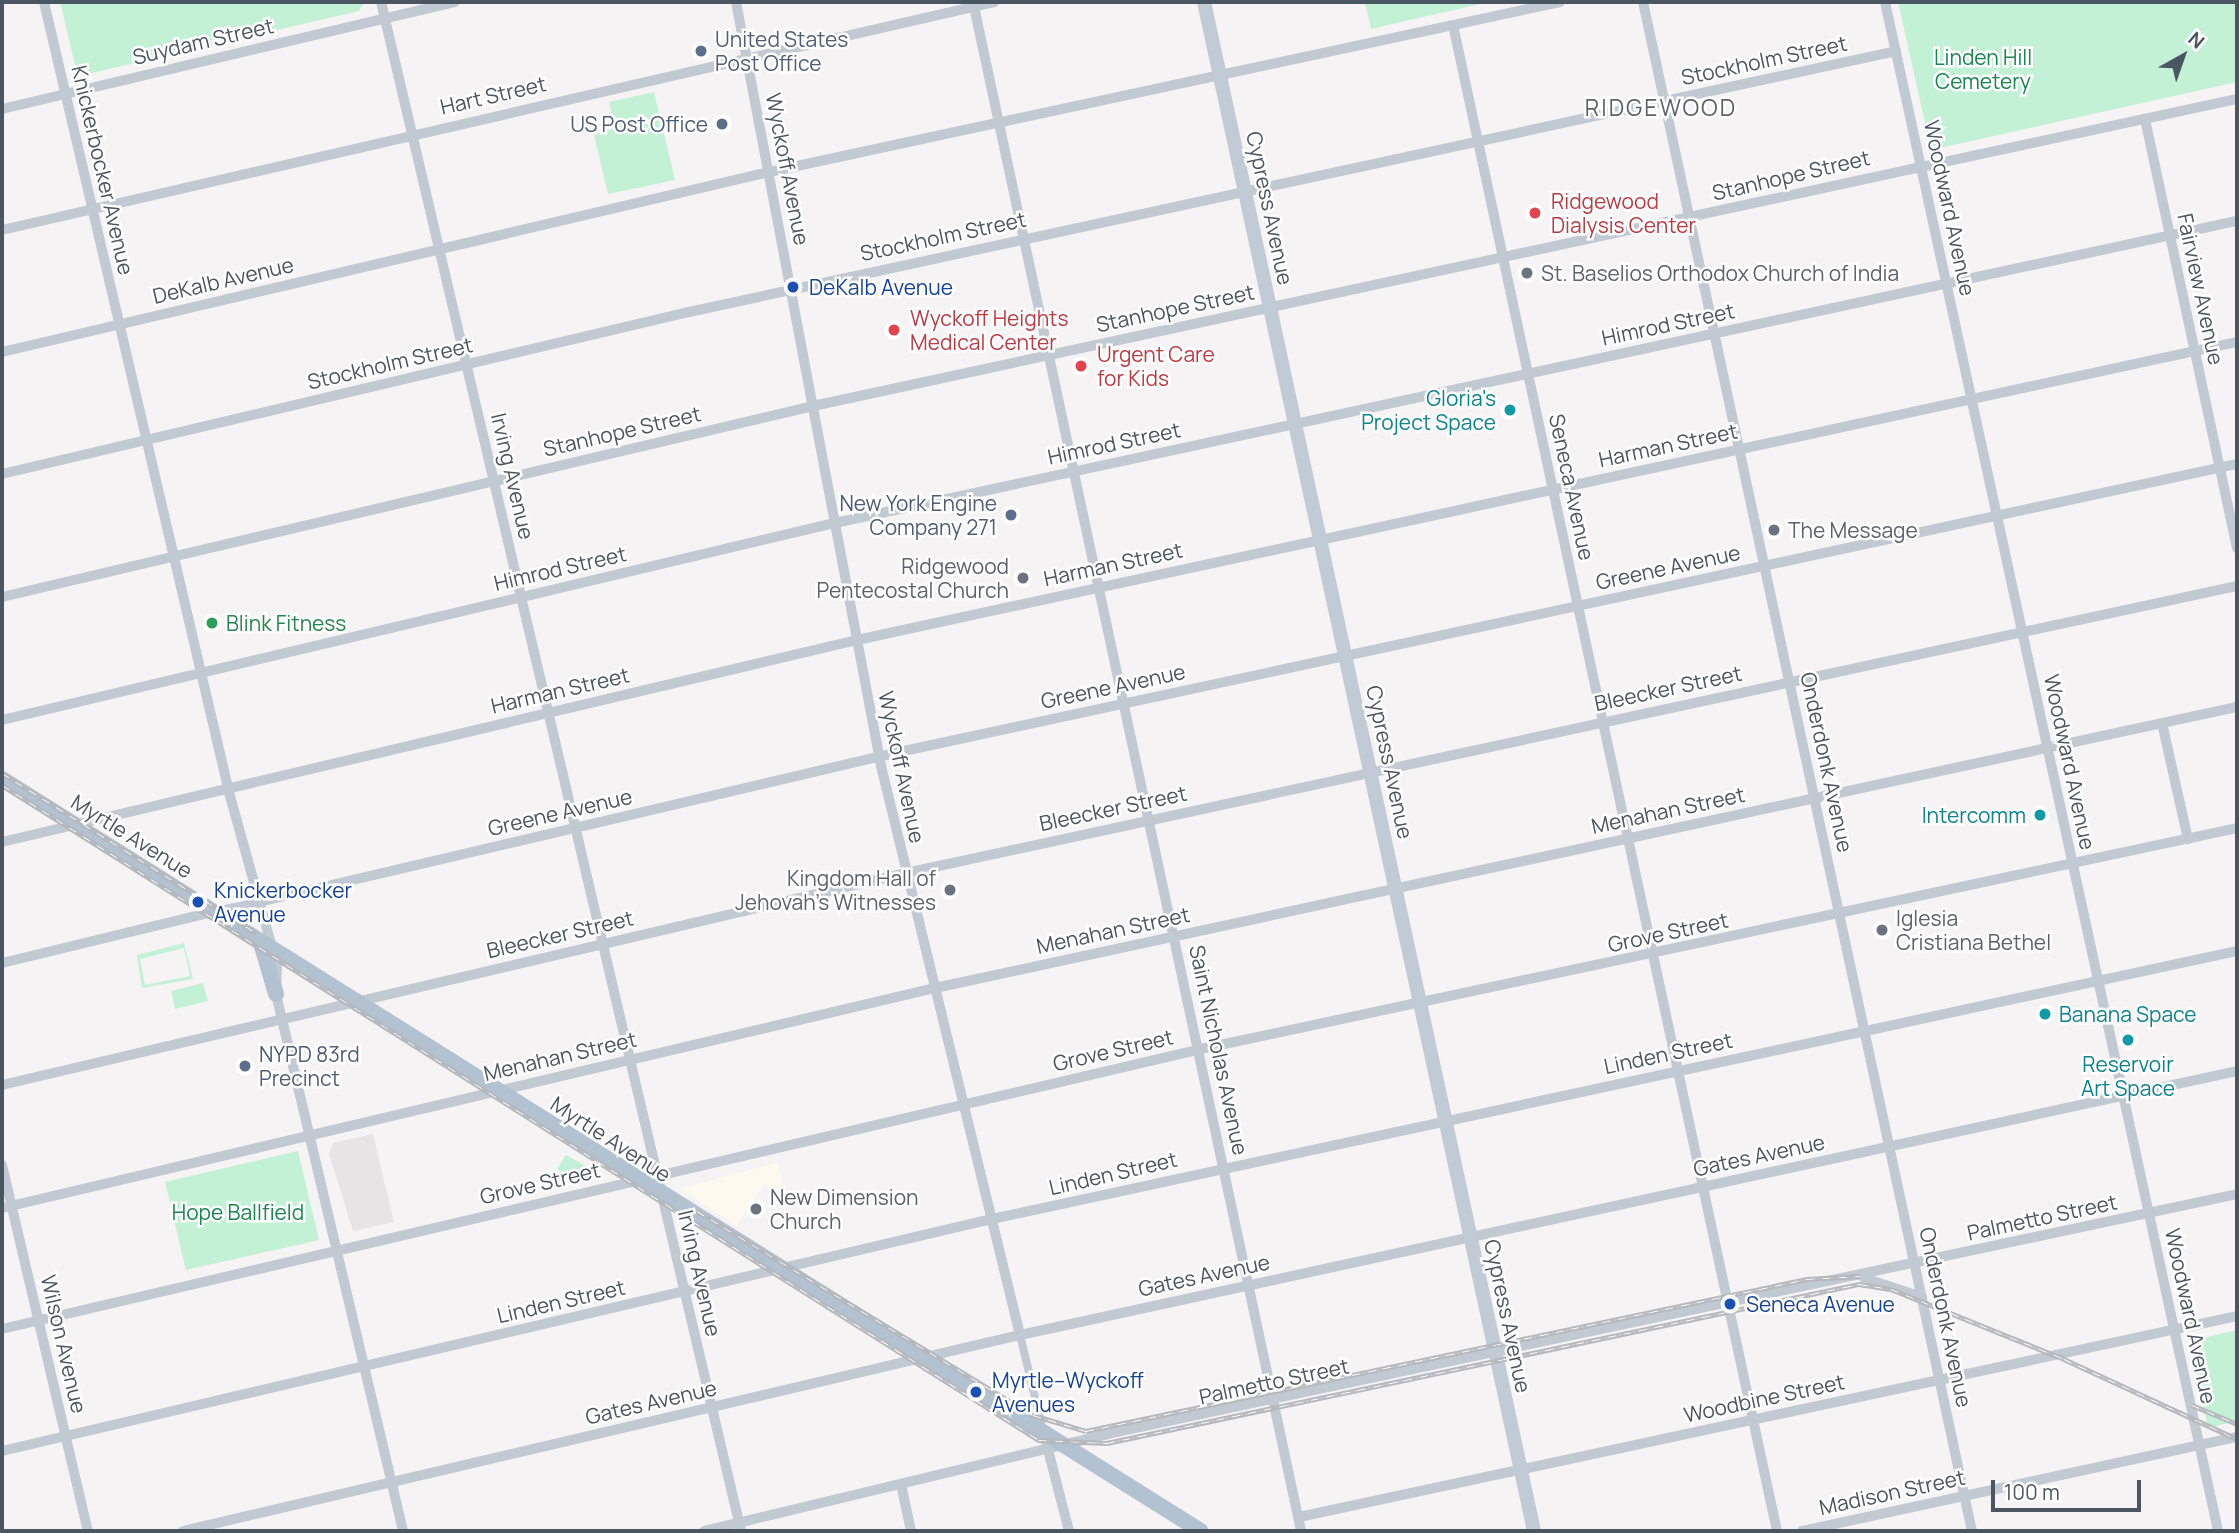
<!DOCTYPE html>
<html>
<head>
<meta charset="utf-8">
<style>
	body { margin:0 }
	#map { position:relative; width:2239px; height:1533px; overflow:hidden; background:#f5f3f3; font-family:Manrope,sans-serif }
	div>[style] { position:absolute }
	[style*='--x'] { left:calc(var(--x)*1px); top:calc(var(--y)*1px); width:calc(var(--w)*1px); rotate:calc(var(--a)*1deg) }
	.commercial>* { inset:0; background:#fdf9ef }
	.education>* { inset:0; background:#e6e4e5 }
	.green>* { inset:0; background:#c3f1d5 }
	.pedestrian>* { height:8px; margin:-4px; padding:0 4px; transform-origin:4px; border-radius:4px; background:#c1cad2 }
	.minor>* { height:10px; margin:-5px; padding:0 5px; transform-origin:5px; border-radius:5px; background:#c1cad2 }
	.secondary>* { height:14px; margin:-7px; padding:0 7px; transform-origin:7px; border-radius:7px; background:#c1cbd6 }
	.primary>* { height:16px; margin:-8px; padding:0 8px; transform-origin:8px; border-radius:8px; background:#b3c2d1 }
	.rail>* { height:5px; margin-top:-2.5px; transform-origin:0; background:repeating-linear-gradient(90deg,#fff 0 8px,#b5b8bd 0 16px); box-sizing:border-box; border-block:2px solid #b5b8bd }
	.dots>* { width:19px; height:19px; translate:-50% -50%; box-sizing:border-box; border:4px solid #fff; border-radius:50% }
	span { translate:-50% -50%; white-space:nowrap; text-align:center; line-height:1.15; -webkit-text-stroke:5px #fff; paint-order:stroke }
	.service-label { font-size:21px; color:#4e5e75 }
	.left { translate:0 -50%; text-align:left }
	.right { translate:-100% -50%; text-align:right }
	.street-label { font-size:21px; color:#4a5661 }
	.park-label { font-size:21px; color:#17864f }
	.health-label { font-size:21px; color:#be3a42 }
	.worship-label { font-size:21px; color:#5b616d }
	.transit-label { font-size:21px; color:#164399 }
	.culture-label { font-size:21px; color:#0d838f }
	.leisure-label { font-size:21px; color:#27864d }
	.neighbourhood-label { font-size:23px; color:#5f6368; letter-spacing:2px }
	.frame { position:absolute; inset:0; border:4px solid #4a5661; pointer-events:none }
	.north { position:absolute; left:2148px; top:21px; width:70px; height:70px; -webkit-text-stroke:5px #fff; paint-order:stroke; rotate:40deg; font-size:19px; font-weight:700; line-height:28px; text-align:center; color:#4a5661 }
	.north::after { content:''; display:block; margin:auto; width:24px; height:32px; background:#4a5661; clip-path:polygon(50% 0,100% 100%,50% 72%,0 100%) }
	.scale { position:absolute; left:1991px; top:1480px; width:150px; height:32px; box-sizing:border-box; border:4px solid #4a5661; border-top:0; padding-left:9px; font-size:21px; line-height:24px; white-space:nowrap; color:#4a5661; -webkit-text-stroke:5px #fff; paint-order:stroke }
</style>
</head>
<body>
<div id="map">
	<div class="commercial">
		<i style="clip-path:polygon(778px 1162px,786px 1194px,763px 1185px,737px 1226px,680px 1189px)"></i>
	</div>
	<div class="education">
		<i style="clip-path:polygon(373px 1134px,394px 1222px,353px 1231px,329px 1154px,333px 1143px)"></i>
	</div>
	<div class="green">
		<i style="clip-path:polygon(60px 2px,364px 2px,359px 11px,83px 75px,76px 69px)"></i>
		<i style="clip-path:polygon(1365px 2px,1488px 2px,1371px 29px)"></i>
		<i style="clip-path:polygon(1898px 2px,2237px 2px,2237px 82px,1931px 150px)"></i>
		<i style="clip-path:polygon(654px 92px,675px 180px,608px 194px,594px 135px,615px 128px,609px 102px)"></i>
		<i style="clip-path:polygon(evenodd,184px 943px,193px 979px,142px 988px,137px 955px,184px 943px,184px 948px,190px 976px,145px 985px,140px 959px,184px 948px)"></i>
		<i style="clip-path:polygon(203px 983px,208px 1001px,175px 1009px,171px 991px)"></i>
		<i style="clip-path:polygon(298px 1151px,319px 1240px,186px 1270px,165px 1182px)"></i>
		<i style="clip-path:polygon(566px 1155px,602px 1175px,563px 1183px,558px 1168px)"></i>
		<i style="clip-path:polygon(2237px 1330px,2237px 1421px,2208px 1428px,2190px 1341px)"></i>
	</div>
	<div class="pedestrian">
		<i style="--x:216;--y:911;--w:44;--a:-11.8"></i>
		<i style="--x:1020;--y:1335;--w:99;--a:76.5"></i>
	</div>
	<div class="minor">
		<i style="--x:44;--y:2;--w:815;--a:76.82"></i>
		<i style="--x:230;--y:796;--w:175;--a:74.5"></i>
		<i style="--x:277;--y:965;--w:29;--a:92"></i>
		<i style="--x:276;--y:994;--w:552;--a:76.69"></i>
		<i style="--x:381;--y:2;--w:1571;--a:76.75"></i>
		<i style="--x:736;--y:2;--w:778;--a:79.25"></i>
		<i style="--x:881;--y:766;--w:586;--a:76.27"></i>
		<i style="--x:973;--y:2;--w:1564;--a:77.89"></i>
		<i style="--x:1643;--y:2;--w:1564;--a:77.86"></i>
		<i style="--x:1885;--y:2;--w:1565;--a:77.71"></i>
		<i style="--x:1453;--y:25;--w:1540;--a:77.86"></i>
		<i style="--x:2;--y:109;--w:465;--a:-13.3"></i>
		<i style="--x:2145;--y:119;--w:439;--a:77.9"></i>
		<i style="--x:2;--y:230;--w:1018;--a:-12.94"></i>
		<i style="--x:2;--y:352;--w:788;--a:-13.21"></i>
		<i style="--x:769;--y:172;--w:809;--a:-12.13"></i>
		<i style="--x:2;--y:474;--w:706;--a:-13.27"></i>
		<i style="--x:689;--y:312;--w:1235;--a:-12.2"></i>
		<i style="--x:2;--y:597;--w:833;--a:-13.25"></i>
		<i style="--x:813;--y:406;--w:1457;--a:-12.17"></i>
		<i style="--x:2;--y:720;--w:856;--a:-13.31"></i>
		<i style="--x:835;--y:523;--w:1434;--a:-12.16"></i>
		<i style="--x:2162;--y:723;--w:119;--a:77.4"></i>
		<i style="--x:2;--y:842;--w:879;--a:-13.29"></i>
		<i style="--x:857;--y:640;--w:1412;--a:-12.19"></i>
		<i style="--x:259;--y:902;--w:648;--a:-13.2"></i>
		<i style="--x:890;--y:754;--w:1378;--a:-12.15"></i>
		<i style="--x:2;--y:963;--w:217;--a:-13.6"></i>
		<i style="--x:2;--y:1085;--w:929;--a:-13.2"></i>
		<i style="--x:906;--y:873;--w:1362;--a:-12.17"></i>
		<i style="--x:2;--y:1165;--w:376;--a:76.8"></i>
		<i style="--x:2;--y:1208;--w:959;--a:-13.27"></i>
		<i style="--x:935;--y:988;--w:1332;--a:-12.18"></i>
		<i style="--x:1864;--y:1278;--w:61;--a:18.1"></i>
		<i style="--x:2;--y:1329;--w:1231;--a:-13.14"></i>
		<i style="--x:1201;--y:1049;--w:1059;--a:-12.04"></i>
		<i style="--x:1046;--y:1442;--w:92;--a:75.5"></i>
		<i style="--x:2;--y:1451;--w:1017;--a:-13.19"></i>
		<i style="--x:992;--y:1219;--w:1274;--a:-12.15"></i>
		<i style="--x:901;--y:1484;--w:48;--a:78"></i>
		<i style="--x:1299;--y:1517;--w:959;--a:-12.09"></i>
		<i style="--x:183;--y:1531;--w:860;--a:-13.18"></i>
		<i style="--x:1020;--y:1335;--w:1245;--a:-12.24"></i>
		<i style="--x:704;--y:1531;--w:415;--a:-13.5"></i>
		<i style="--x:1107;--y:1434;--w:1155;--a:-11.99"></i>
		<i style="--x:1802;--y:1531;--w:445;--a:-12.2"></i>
	</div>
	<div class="secondary">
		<i style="--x:1204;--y:2;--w:1564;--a:77.82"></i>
	</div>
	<div class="primary">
		<i style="--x:2;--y:779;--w:1415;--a:32.1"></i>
		<i style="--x:261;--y:943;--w:53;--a:73.6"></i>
	</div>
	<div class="rail">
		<i style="--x:2;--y:773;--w:300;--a:32.2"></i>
		<i style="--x:2;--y:785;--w:1227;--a:32.28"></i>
		<i style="--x:1039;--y:1440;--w:68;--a:2.5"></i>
		<i style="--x:1107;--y:1443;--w:769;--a:-11.94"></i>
		<i style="--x:1859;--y:1284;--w:32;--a:9"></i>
		<i style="--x:1891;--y:1289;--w:187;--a:22"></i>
		<i style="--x:2064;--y:1359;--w:191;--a:24.8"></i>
		<i style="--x:697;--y:1211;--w:393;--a:31.3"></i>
		<i style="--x:1033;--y:1415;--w:55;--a:16.8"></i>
		<i style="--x:1086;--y:1431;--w:737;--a:-11.9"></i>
		<i style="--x:1807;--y:1279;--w:53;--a:-3.2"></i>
		<i style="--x:2192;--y:1405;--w:49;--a:22.9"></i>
	</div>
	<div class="dots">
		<i style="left:701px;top:51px;background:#5c6f8a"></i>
		<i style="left:722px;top:124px;background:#5c6f8a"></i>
		<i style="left:1535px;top:213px;background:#e0444e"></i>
		<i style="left:1527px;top:273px;background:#6b7280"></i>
		<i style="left:793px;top:287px;background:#1a4fb4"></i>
		<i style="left:894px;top:330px;background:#e0444e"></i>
		<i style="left:1081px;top:366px;background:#e0444e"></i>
		<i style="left:1510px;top:410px;background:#0f9aa8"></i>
		<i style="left:1011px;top:515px;background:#5c6f8a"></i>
		<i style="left:1774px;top:530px;background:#6b7280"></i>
		<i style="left:1023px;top:578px;background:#6b7280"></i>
		<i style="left:212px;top:623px;background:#2e9e5b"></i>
		<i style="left:2040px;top:815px;background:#0f9aa8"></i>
		<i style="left:950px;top:890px;background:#6b7280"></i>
		<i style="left:198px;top:902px;background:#1a4fb4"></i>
		<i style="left:1882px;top:930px;background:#6b7280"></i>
		<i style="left:2045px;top:1014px;background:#0f9aa8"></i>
		<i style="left:2128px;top:1040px;background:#0f9aa8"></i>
		<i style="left:245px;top:1066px;background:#5c6f8a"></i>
		<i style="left:756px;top:1209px;background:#6b7280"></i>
		<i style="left:1730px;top:1304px;background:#1a4fb4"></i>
		<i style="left:976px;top:1392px;background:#1a4fb4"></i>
	</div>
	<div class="service-label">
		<span class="left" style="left:715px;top:51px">United States<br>Post Office</span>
		<span class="right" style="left:708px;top:124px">US Post Office</span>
		<span class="right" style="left:997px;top:515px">New York Engine<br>Company 271</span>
		<span class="left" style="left:259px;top:1066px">NYPD 83rd<br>Precinct</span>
	</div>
	<div class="street-label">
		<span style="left:203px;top:41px;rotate:-13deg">Suydam Street</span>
		<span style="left:1764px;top:60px;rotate:-12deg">Stockholm Street</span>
		<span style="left:493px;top:95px;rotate:-13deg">Hart Street</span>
		<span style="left:788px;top:169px;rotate:79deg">Wyckoff Avenue</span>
		<span style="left:103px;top:170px;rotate:77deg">Knickerbocker Avenue</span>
		<span style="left:1791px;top:175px;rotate:-13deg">Stanhope Street</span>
		<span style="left:1270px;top:208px;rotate:78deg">Cypress Avenue</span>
		<span style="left:1950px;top:208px;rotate:78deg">Woodward Avenue</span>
		<span style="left:943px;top:236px;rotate:-12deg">Stockholm Street</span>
		<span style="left:223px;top:280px;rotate:-13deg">DeKalb Avenue</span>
		<span style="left:2201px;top:289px;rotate:78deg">Fairview Avenue</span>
		<span style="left:1175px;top:308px;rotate:-12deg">Stanhope Street</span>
		<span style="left:1668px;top:324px;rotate:-12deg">Himrod Street</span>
		<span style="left:390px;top:363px;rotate:-13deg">Stockholm Street</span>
		<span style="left:622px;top:431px;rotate:-13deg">Stanhope Street</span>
		<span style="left:1114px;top:443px;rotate:-12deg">Himrod Street</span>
		<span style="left:1668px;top:445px;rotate:-12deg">Harman Street</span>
		<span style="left:513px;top:476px;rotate:77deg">Irving Avenue</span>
		<span style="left:1572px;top:487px;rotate:78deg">Seneca Avenue</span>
		<span style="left:1113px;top:564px;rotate:-12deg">Harman Street</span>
		<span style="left:1668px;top:567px;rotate:-12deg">Greene Avenue</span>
		<span style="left:560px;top:568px;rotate:-13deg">Himrod Street</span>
		<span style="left:1113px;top:686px;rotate:-12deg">Greene Avenue</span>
		<span style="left:1668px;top:688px;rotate:-12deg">Bleecker Street</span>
		<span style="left:560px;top:690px;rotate:-13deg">Harman Street</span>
		<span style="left:1390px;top:762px;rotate:78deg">Cypress Avenue</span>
		<span style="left:1827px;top:762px;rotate:78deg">Onderdonk Avenue</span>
		<span style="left:2070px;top:762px;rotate:78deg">Woodward Avenue</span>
		<span style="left:902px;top:767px;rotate:78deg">Wyckoff Avenue</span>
		<span style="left:1113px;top:808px;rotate:-12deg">Bleecker Street</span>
		<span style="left:1668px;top:810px;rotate:-12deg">Menahan Street</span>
		<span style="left:560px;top:812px;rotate:-13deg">Greene Avenue</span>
		<span style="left:132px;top:836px;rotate:32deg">Myrtle Avenue</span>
		<span style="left:1113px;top:930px;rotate:-12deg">Menahan Street</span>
		<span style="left:1668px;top:932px;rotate:-12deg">Grove Street</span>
		<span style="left:560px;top:934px;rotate:-13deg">Bleecker Street</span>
		<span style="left:1113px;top:1050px;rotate:-13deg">Grove Street</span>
		<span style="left:1219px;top:1050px;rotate:78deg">Saint Nicholas Avenue</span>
		<span style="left:1668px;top:1053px;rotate:-12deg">Linden Street</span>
		<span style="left:560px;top:1056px;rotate:-13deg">Menahan Street</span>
		<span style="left:611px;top:1139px;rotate:33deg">Myrtle Avenue</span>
		<span style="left:1759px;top:1155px;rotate:-12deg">Gates Avenue</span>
		<span style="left:1113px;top:1173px;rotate:-13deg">Linden Street</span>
		<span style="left:540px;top:1183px;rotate:-13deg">Grove Street</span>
		<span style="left:2042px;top:1217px;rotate:-12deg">Palmetto Street</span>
		<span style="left:700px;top:1273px;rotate:77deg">Irving Avenue</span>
		<span style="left:1204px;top:1275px;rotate:-12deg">Gates Avenue</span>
		<span style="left:561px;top:1301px;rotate:-13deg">Linden Street</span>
		<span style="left:1508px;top:1316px;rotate:78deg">Cypress Avenue</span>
		<span style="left:2191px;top:1316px;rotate:78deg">Woodward Avenue</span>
		<span style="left:1946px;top:1317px;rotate:78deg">Onderdonk Avenue</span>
		<span style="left:64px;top:1344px;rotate:77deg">Wilson Avenue</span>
		<span style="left:1274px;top:1381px;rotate:-12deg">Palmetto Street</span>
		<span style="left:1764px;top:1398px;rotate:-12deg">Woodbine Street</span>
		<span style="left:651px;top:1402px;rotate:-13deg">Gates Avenue</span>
		<span style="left:1892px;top:1492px;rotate:-12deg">Madison Street</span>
	</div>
	<div class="park-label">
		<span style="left:1983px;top:69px">Linden Hill<br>Cemetery</span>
		<span style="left:238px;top:1212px">Hope Ballfield</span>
	</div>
	<div class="health-label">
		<span class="left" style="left:1551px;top:213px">Ridgewood<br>Dialysis Center</span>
		<span class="left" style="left:910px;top:330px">Wyckoff Heights<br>Medical Center</span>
		<span class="left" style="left:1097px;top:366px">Urgent Care<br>for Kids</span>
	</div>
	<div class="worship-label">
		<span class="left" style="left:1541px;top:273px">St. Baselios Orthodox Church of India</span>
		<span class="left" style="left:1788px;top:530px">The Message</span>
		<span class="right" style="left:1009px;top:578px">Ridgewood<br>Pentecostal Church</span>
		<span class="right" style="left:936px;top:890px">Kingdom Hall of<br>Jehovah’s Witnesses</span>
		<span class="left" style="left:1896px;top:930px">Iglesia<br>Cristiana Bethel</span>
		<span class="left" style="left:770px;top:1209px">New Dimension<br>Church</span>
	</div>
	<div class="transit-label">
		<span class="left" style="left:809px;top:287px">DeKalb Avenue</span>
		<span class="left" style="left:214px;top:902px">Knickerbocker<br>Avenue</span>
		<span class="left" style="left:1746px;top:1304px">Seneca Avenue</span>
		<span class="left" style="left:992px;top:1392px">Myrtle–Wyckoff<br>Avenues</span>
	</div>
	<div class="culture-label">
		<span class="right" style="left:1496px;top:410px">Gloria's<br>Project Space</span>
		<span class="right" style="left:2026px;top:815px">Intercomm</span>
		<span class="left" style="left:2059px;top:1014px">Banana Space</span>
		<span style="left:2128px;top:1076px">Reservoir<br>Art Space</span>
	</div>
	<div class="leisure-label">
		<span class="left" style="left:226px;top:623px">Blink Fitness</span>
	</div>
	<div class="neighbourhood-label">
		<span style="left:1661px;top:107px">RIDGEWOOD</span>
	</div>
	<div class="frame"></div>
	<div class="north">N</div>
	<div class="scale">100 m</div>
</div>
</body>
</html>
